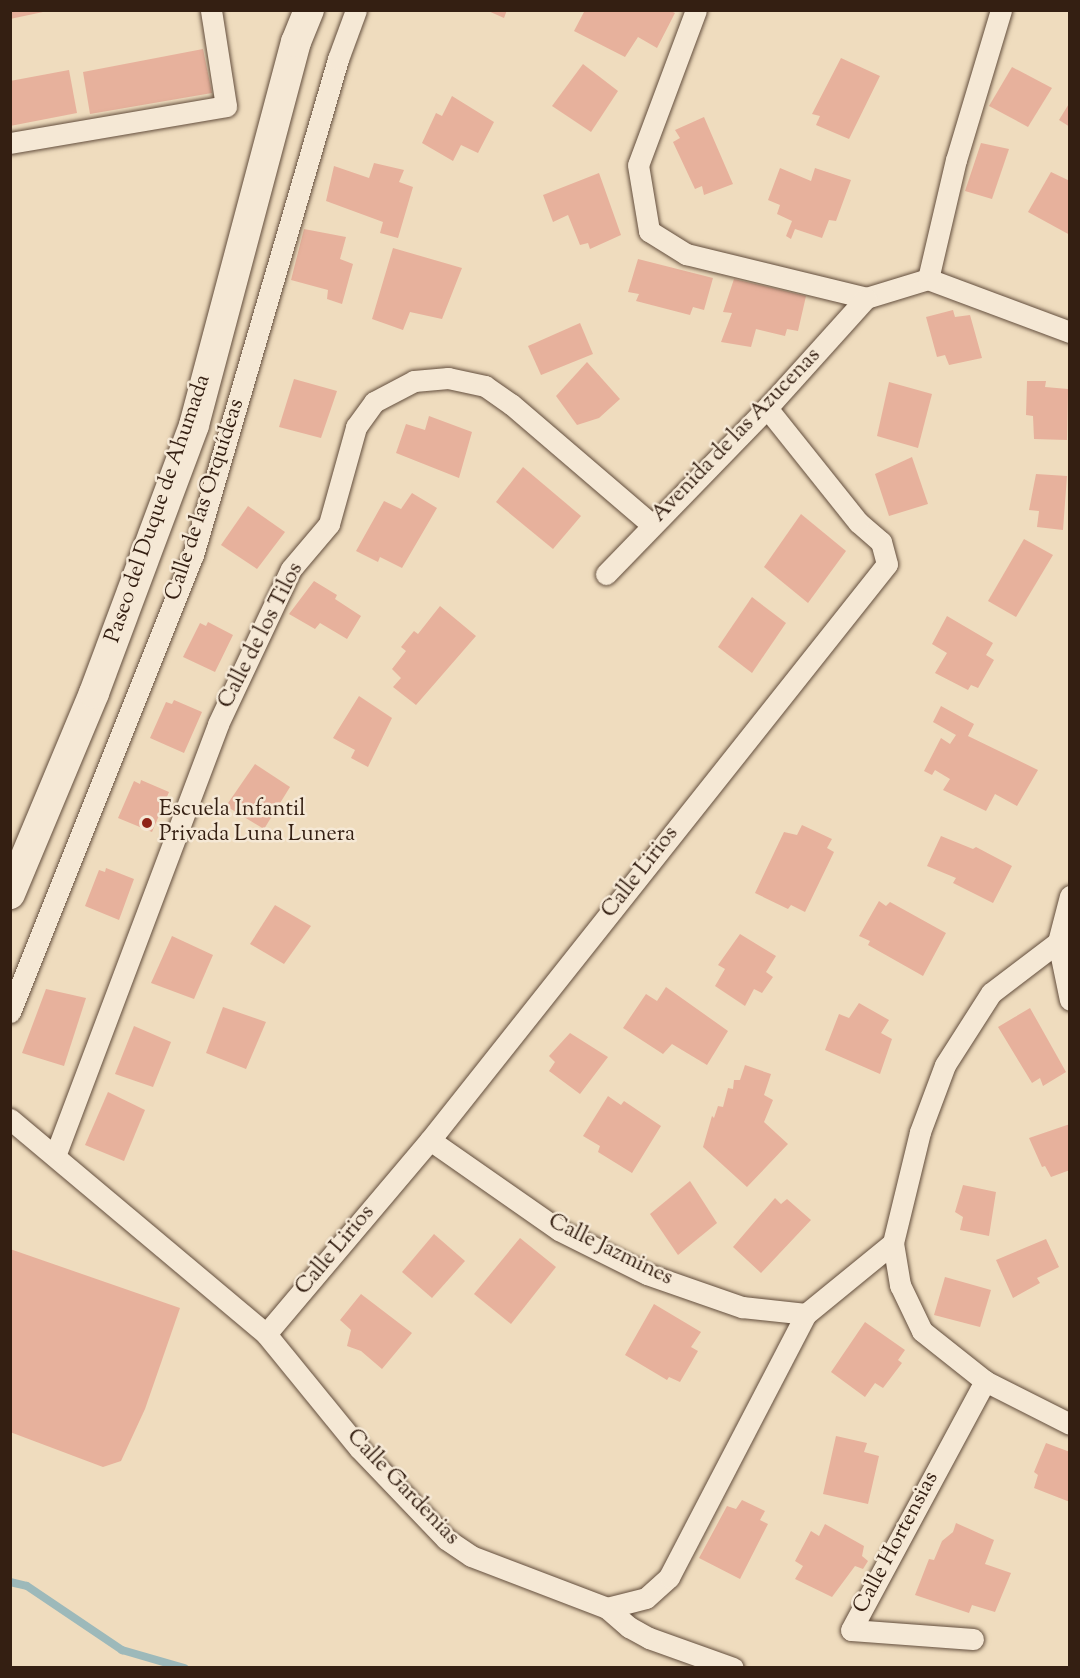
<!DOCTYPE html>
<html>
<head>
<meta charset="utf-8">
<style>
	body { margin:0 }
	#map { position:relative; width:1080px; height:1678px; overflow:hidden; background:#efdcbe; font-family:"Sorts Mill Goudy",serif }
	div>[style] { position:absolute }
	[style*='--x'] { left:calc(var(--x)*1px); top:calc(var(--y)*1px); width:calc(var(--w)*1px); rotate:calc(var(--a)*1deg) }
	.stream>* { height:8px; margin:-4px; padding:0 4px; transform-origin:4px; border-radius:4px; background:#9db9ba }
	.building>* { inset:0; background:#e7b19c }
	.roads { filter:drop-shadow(0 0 2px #634e3d) drop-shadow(0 0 2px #634e3d) }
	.minor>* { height:21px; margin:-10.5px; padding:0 10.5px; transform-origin:10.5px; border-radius:10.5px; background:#f5e8d5 }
	.secondary>* { height:30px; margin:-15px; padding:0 15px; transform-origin:15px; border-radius:15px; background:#f5e8d5 }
	.dots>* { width:16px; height:16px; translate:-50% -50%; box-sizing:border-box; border:3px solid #f5e8d5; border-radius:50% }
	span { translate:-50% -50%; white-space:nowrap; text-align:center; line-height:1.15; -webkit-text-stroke:5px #f5e8d5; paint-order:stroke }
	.street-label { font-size:22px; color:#341f12 }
	.poi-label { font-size:22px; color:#341f12 }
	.left { translate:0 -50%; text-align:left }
	.frame { position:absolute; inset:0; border:12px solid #341f12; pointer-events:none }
</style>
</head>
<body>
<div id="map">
	<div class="stream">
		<i style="--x:10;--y:1582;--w:17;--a:13"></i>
		<i style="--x:27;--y:1586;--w:115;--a:34"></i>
		<i style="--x:122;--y:1650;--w:65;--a:16.2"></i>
	</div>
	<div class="building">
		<i style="clip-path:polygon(10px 10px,43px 10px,43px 12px,10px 19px)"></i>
		<i style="clip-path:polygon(486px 10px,507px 10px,504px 18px)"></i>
		<i style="clip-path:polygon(585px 10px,669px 10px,675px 13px,657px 48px,638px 37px,625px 57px,574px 31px)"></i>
		<i style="clip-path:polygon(203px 49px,212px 93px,90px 114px,83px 72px)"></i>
		<i style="clip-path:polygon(841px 58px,880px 76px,849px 139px,816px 125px,820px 116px,812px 114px)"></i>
		<i style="clip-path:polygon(583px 64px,618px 91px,591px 132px,552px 106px)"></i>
		<i style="clip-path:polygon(1012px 67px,1052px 88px,1028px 127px,989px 106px)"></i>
		<i style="clip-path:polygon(69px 70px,77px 113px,10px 126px,10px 81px)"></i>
		<i style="clip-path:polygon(452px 96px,494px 122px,478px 153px,461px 145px,453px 161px,422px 143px,436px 113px,442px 116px)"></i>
		<i style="clip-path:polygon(1070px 102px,1070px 127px,1059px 120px)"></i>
		<i style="clip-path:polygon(704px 117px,733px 184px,704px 195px,702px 186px,695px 189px,673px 142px,680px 138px,675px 130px)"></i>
		<i style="clip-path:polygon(981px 143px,1009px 149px,992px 199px,965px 191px)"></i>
		<i style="clip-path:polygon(374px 163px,404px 170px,399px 182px,413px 187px,398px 238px,380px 233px,383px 222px,326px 201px,334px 166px,369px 178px)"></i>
		<i style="clip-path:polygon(780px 168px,811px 181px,815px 168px,851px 180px,836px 221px,829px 220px,822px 238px,795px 229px,791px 239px,786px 236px,792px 221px,777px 214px,780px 205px,768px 200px)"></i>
		<i style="clip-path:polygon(1051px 172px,1070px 181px,1070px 235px,1028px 212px)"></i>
		<i style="clip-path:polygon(599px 173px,621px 235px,590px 249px,588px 243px,580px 245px,568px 215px,553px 222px,543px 195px)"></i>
		<i style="clip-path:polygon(304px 229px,346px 237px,340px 259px,353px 264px,342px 304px,327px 299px,328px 290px,291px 280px)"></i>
		<i style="clip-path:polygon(393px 248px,462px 268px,442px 319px,410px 312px,403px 330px,372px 319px)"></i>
		<i style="clip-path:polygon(638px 259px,713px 278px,704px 310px,693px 307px,690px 315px,636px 301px,639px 294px,628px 292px)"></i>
		<i style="clip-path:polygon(734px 279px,806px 296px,798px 331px,787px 329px,785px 336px,756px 329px,751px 347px,721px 342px,732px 313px,723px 312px)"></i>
		<i style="clip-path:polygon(953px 310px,955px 317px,970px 315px,982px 358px,949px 365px,945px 355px,937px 357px,926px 317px)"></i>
		<i style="clip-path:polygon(580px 323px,593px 354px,541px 375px,528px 346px)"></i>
		<i style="clip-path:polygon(587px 362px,620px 399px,599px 418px,577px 425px,556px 396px)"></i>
		<i style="clip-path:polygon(294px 379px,337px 391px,321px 438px,279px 427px)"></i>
		<i style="clip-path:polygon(1027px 381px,1046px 381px,1045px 387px,1068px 389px,1067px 440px,1034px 439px,1033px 416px,1026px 415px)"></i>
		<i style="clip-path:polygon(889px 382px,932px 394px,918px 448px,877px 436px)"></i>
		<i style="clip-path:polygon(429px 416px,472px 432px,459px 478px,396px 453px,406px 424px,425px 430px)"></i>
		<i style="clip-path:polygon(912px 457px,928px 504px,889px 516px,875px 474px)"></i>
		<i style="clip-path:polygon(523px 467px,581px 516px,553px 549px,496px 502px)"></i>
		<i style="clip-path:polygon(1036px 474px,1067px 476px,1063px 530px,1037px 527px,1039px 511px,1029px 510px)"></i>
		<i style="clip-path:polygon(412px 493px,437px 508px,402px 568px,380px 557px,378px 562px,356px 551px,384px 501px,401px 509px)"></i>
		<i style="clip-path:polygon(248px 506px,285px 532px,257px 569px,221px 545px)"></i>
		<i style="clip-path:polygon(801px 514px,846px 551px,808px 603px,764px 567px)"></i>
		<i style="clip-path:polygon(1024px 539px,1053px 555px,1016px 617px,988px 601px)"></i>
		<i style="clip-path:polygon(314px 581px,337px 595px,335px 599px,361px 616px,347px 639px,320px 623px,315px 629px,289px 614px)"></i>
		<i style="clip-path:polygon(752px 597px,786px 623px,752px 673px,718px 647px)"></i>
		<i style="clip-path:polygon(440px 606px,476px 636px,416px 705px,393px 687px,401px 678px,392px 669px,406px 651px,401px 647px,414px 631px,418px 634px)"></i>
		<i style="clip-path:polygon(947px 616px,993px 643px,986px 655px,994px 660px,978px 688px,971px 685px,968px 690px,935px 673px,947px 653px,932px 644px)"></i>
		<i style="clip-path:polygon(208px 622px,233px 635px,215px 672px,183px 657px,200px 623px,206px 626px)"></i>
		<i style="clip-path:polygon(359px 696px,392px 718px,368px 767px,351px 758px,355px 750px,333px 738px)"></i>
		<i style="clip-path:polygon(174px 700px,202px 712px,184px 753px,150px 738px,166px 702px,172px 704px)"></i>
		<i style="clip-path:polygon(941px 706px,974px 724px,968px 736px,1038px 770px,1017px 806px,995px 794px,986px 811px,943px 790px,950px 779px,935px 770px,932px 775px,924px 771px,941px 738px,950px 744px,956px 735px,933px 722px)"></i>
		<i style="clip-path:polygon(255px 764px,290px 787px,264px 829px,226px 806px)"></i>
		<i style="clip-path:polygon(141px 780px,169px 792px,152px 832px,118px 818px,134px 781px,140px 784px)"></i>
		<i style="clip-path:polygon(802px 825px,832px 839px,827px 848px,834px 852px,805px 912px,791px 905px,788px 909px,755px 893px,784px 832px,797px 835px)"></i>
		<i style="clip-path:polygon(941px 836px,973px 849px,976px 847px,1012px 866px,993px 903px,953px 883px,956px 878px,927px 866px)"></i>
		<i style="clip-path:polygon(106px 868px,134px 879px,119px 920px,85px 906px,99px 870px,105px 872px)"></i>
		<i style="clip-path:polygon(879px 901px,886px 906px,890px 902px,946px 933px,923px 976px,868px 945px,870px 941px,859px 936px)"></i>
		<i style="clip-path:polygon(275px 905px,311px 926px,284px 964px,250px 944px)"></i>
		<i style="clip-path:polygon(740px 934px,776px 956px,766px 972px,773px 977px,762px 993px,754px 989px,745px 1006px,715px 986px,725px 969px,718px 965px)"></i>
		<i style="clip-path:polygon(172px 936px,213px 955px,194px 999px,151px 983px)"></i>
		<i style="clip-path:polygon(666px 987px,728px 1031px,707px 1065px,672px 1044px,663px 1054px,623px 1028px,646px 994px,657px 1001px)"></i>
		<i style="clip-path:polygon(46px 989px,86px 998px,64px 1066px,22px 1053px)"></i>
		<i style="clip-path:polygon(859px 1003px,889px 1020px,881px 1033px,892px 1039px,880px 1074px,825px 1050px,839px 1014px,849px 1018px)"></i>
		<i style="clip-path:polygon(223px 1007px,266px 1022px,246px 1069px,206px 1053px)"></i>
		<i style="clip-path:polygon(1030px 1008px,1066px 1072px,1043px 1086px,1040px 1078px,1032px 1083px,998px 1027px)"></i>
		<i style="clip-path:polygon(134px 1026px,171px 1042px,153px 1087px,115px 1074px)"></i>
		<i style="clip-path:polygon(570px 1033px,608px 1057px,580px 1094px,549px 1071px,555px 1062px,549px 1056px)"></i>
		<i style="clip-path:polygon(745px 1065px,771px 1074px,764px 1095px,773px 1100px,764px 1122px,788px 1144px,747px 1187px,703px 1147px,712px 1116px,714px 1118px,718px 1106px,723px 1107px,728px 1088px,733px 1089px,734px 1080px,740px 1080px)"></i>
		<i style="clip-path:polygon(108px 1092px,145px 1110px,124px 1161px,85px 1145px)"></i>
		<i style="clip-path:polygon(608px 1096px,621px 1105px,624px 1101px,661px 1126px,632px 1173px,598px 1152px,600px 1146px,583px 1136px)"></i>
		<i style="clip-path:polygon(1070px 1124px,1070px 1170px,1051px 1177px,1045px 1166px,1042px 1167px,1029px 1138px)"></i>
		<i style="clip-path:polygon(690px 1181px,717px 1223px,678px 1255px,650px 1214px)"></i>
		<i style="clip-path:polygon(963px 1185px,996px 1192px,989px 1236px,960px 1230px,963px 1217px,955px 1212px)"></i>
		<i style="clip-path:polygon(775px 1198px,781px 1204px,787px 1199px,811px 1220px,761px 1273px,733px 1247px)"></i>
		<i style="clip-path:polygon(434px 1234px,465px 1261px,432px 1298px,402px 1272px)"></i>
		<i style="clip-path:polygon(520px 1238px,556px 1267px,511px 1324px,474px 1294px)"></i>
		<i style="clip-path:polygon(1046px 1239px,1059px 1267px,1037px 1278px,1040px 1283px,1013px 1298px,996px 1260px)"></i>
		<i style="clip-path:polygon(10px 1249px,180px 1308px,145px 1409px,121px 1461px,103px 1467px,10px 1432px)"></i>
		<i style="clip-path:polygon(945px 1277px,991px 1290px,980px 1327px,934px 1315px)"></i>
		<i style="clip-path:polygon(361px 1294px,412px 1333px,382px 1369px,361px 1351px,347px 1346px,351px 1330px,340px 1320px)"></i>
		<i style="clip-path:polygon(654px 1304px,701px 1332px,691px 1347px,698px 1351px,680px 1382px,669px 1377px,667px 1380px,625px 1355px)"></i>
		<i style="clip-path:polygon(865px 1322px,905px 1350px,898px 1360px,902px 1363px,883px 1388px,875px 1383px,865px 1397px,831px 1372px)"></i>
		<i style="clip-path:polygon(836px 1436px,867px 1443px,864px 1452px,879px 1456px,868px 1504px,823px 1494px)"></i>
		<i style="clip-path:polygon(1046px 1443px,1070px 1452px,1070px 1502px,1034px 1488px,1038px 1475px,1034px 1472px)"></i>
		<i style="clip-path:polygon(742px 1500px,765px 1511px,760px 1520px,768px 1524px,740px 1579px,699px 1558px,727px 1506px,736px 1509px)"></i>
		<i style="clip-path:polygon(956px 1523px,994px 1540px,985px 1564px,1011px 1573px,995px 1612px,972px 1605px,969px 1613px,915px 1595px,929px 1559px,934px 1560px,942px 1541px,953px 1532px)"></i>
		<i style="clip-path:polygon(825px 1524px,864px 1546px,862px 1556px,868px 1561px,863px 1569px,855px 1566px,832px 1597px,795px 1579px,803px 1566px,795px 1561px,811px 1531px,819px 1536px)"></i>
	</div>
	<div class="roads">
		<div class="minor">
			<i style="--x:696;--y:10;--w:165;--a:110.5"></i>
			<i style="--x:638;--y:165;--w:67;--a:80.5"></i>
			<i style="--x:649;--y:231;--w:44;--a:31.9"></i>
			<i style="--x:686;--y:254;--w:185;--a:13.7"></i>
			<i style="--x:866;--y:298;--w:65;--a:-17"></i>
			<i style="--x:928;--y:279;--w:152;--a:20.5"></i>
			<i style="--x:10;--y:143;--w:219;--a:-9.7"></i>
			<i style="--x:226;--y:106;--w:97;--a:-98.9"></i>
			<i style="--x:928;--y:279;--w:122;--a:-76.8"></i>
			<i style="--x:956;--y:160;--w:157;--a:-73.3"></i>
			<i style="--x:606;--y:574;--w:231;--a:-45.9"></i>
			<i style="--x:767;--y:408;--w:148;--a:-48"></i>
			<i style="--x:1070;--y:896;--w:48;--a:104.6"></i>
			<i style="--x:1058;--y:942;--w:84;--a:142.7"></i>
			<i style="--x:991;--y:993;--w:85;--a:122.6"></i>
			<i style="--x:945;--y:1065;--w:72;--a:110.5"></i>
			<i style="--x:920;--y:1132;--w:114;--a:103.7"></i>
			<i style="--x:893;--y:1243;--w:43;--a:80.5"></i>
			<i style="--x:900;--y:1285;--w:51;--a:64.4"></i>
			<i style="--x:922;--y:1331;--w:80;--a:38.4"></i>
			<i style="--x:985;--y:1381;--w:95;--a:26.8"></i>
			<i style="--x:1058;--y:942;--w:59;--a:78.3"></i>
			<i style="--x:10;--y:1012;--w:492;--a:-68.2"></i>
			<i style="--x:193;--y:555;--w:517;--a:-73.7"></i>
			<i style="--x:338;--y:59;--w:52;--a:-69.8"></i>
			<i style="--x:10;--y:1119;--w:334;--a:40"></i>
			<i style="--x:266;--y:1334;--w:147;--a:50.8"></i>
			<i style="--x:359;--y:1448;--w:126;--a:46.3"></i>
			<i style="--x:446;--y:1539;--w:30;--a:34"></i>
			<i style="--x:471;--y:1556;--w:146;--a:20.9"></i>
			<i style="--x:607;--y:1608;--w:40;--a:-14.4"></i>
			<i style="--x:646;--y:1598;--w:31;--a:-42"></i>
			<i style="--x:669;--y:1577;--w:297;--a:-62.5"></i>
			<i style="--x:430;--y:1140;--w:157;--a:34.9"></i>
			<i style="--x:559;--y:1230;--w:98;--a:26.6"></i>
			<i style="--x:647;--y:1274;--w:101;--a:19.2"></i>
			<i style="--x:742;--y:1307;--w:64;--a:6.2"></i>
			<i style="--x:806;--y:1314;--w:112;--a:-39.2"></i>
			<i style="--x:55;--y:1156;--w:462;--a:-69.3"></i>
			<i style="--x:218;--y:724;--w:171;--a:-64.8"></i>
			<i style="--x:291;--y:569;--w:59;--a:-49.8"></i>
			<i style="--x:329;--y:524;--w:101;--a:-74.4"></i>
			<i style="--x:356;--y:427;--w:31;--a:-54"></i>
			<i style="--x:374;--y:402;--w:45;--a:-27.7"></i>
			<i style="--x:414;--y:381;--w:34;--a:-5"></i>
			<i style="--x:448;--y:378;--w:38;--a:12"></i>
			<i style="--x:485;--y:386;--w:32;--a:35"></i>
			<i style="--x:511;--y:404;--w:186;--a:40.6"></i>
			<i style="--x:266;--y:1334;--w:254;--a:-49.8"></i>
			<i style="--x:430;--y:1140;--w:735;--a:-51.57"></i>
			<i style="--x:887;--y:564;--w:23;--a:-105"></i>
			<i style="--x:881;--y:542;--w:30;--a:-139"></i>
			<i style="--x:858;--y:522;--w:146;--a:-128.6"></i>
			<i style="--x:607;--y:1608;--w:29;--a:41"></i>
			<i style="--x:629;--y:1627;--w:23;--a:29"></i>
			<i style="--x:649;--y:1638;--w:89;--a:19.7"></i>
			<i style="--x:973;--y:1639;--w:122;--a:-175.8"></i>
			<i style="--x:851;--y:1630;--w:283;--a:-61.7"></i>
		</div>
		<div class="secondary">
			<i style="--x:10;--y:894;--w:218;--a:-67.3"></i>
			<i style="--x:94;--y:693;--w:286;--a:-69.5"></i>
			<i style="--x:194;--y:425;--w:396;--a:-75.1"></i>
			<i style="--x:296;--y:42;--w:35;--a:-68"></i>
		</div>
	</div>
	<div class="dots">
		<i style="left:147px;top:823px;background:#8f2418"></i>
	</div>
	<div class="street-label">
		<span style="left:737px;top:436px;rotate:-46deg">Avenida de las Azucenas</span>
		<span style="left:206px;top:500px;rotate:-72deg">Calle de las Orquídeas</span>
		<span style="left:159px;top:509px;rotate:-71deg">Paseo del Duque de Ahumada</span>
		<span style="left:262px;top:636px;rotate:-63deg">Calle de los Tilos</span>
		<span style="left:641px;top:873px;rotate:-52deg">Calle Lirios</span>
		<span style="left:336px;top:1251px;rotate:-50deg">Calle Lirios</span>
		<span style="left:610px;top:1251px;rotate:26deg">Calle Jazmines</span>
		<span style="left:402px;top:1488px;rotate:46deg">Calle Gardenias</span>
		<span style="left:897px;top:1543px;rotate:-62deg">Calle Hortensias</span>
	</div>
	<div class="poi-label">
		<span class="left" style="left:159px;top:823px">Escuela Infantil<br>Privada Luna Lunera</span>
	</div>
	<div class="frame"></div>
</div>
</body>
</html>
